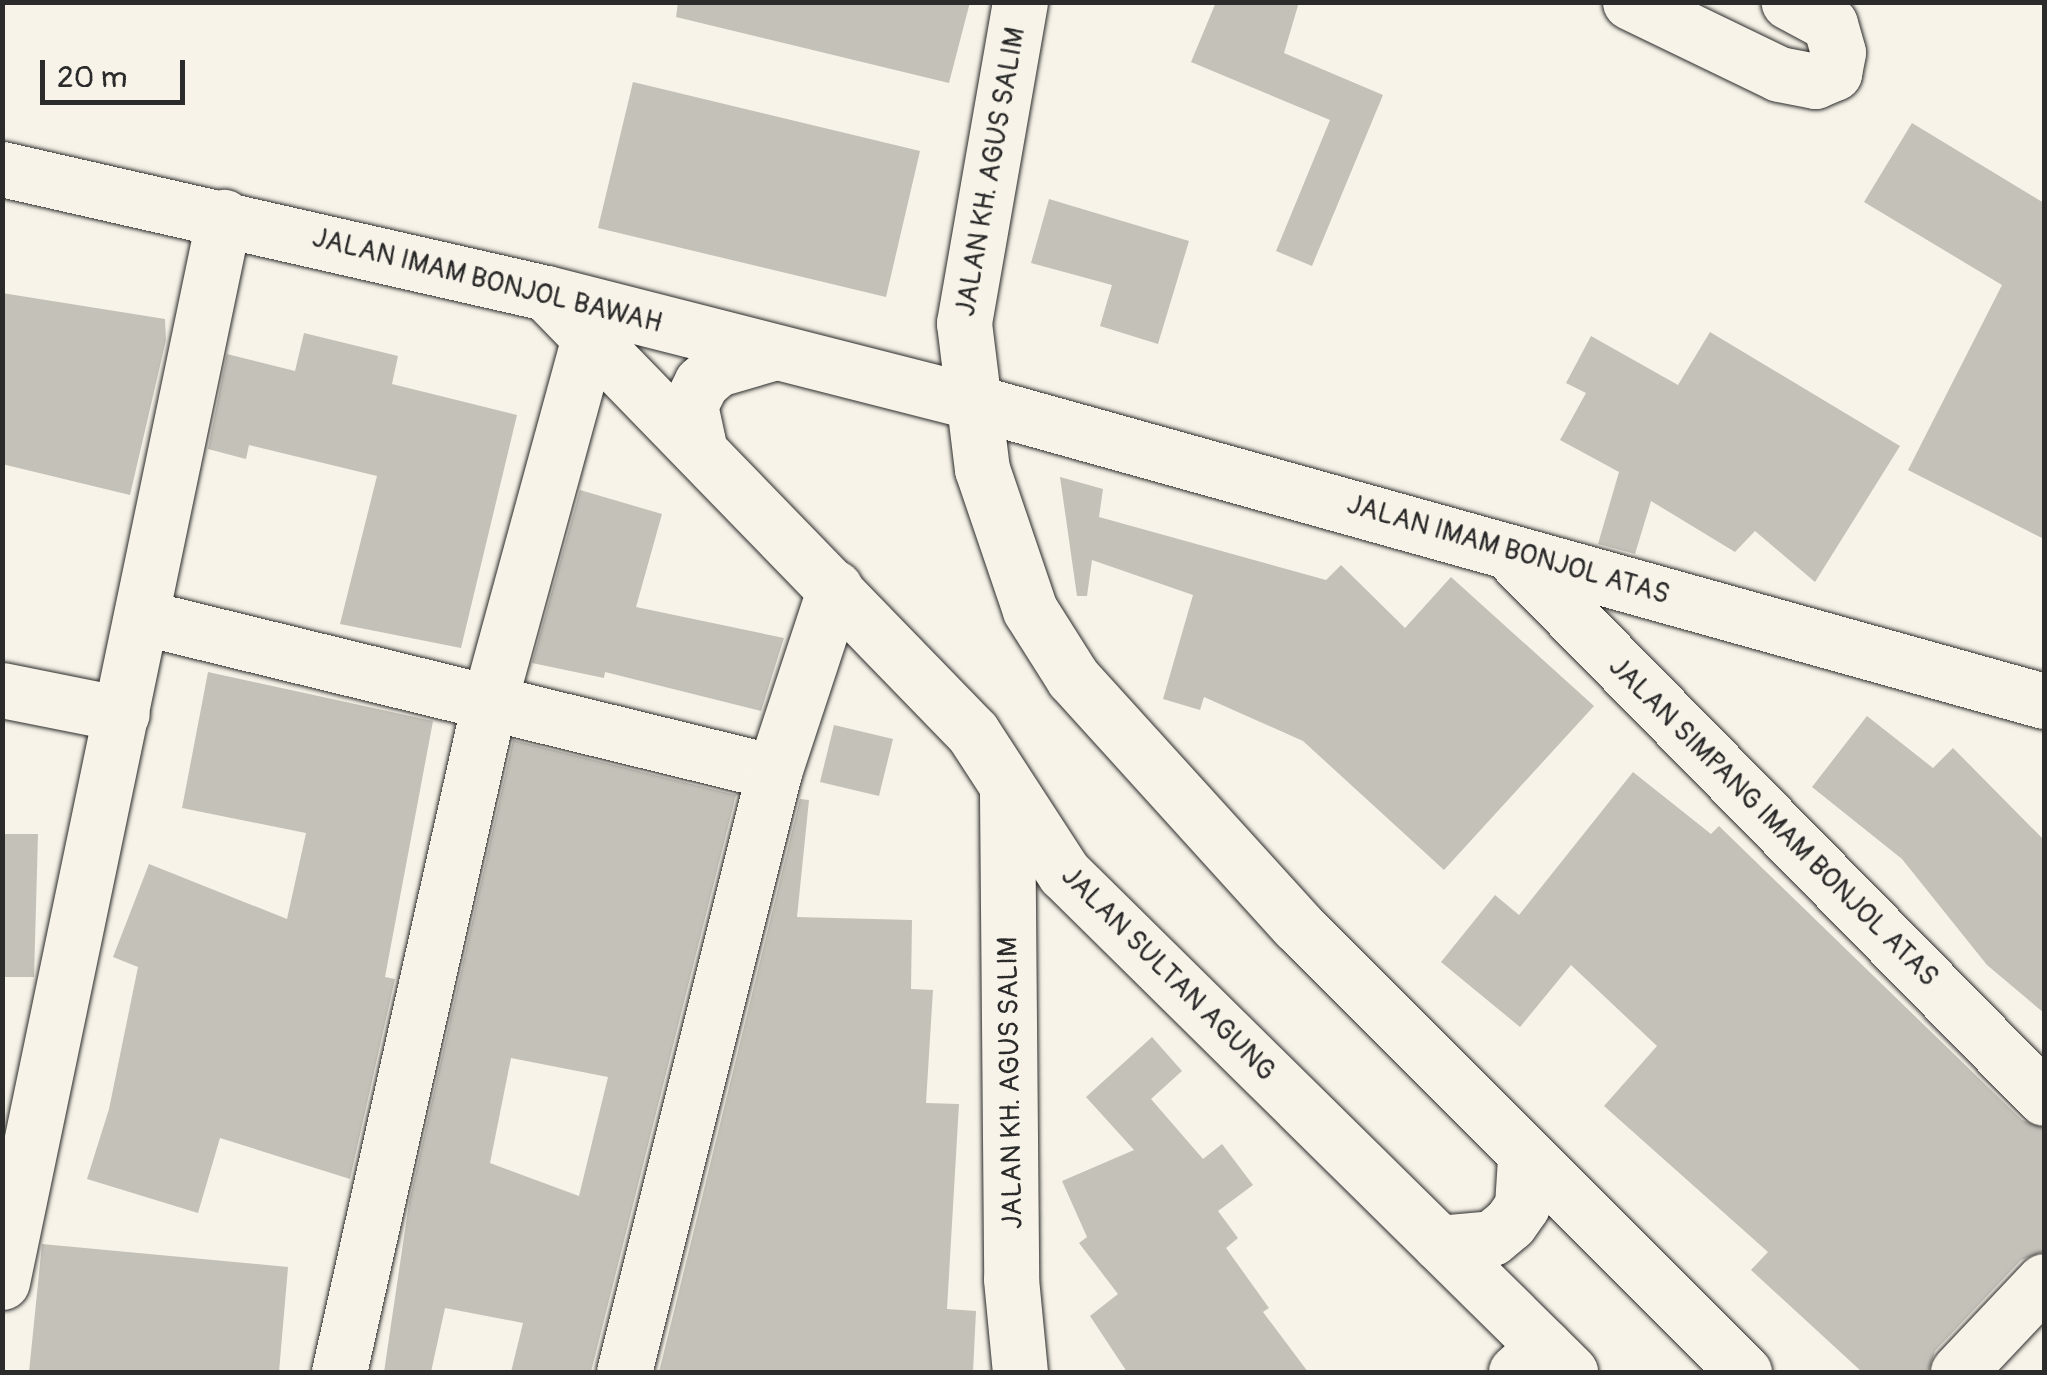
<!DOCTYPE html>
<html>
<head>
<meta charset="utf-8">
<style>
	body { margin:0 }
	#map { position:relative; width:2047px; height:1375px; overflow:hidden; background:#f7f3e8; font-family:Pangolin,sans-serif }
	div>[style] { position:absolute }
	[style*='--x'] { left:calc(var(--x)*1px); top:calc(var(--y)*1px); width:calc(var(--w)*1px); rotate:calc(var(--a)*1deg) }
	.building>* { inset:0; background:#c4c1b9 }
	.roads { filter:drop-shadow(0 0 2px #2b2b2b) drop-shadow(0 0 2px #2b2b2b) }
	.minor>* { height:55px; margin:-27.5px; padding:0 27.5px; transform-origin:27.5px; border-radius:27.5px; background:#f7f3e8 }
	.major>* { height:55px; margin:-27.5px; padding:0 27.5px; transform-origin:27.5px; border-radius:27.5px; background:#f7f3e8 }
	span { translate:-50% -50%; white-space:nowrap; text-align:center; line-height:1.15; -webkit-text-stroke:8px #f7f3e8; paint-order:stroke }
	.street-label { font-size:28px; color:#2b2b2b }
	.frame { position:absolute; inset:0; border:5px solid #2b2b2b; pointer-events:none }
	.scale { position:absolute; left:40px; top:60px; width:145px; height:45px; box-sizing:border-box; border:5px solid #2b2b2b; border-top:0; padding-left:12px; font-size:30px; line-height:35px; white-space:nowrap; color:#2b2b2b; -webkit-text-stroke:8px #f7f3e8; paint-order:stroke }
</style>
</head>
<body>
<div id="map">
	<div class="building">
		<i style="clip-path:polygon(678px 2px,970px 2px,949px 83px,676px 17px)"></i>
		<i style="clip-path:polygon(1216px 2px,1299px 2px,1284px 53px,1383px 95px,1312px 266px,1276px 251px,1330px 120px,1191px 62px)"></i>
		<i style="clip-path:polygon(633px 82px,920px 151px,886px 297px,598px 228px)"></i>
		<i style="clip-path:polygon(1912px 123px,2044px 203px,2044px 539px,1908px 470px,2002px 285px,1864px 202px)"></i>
		<i style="clip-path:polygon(1049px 199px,1189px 241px,1158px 344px,1100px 326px,1112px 285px,1031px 263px)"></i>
		<i style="clip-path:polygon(2px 293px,165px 319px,166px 340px,130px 495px,2px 464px)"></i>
		<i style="clip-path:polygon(1710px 332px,1900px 446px,1815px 582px,1755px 531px,1735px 552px,1651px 501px,1635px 554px,1598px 544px,1619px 472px,1560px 440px,1586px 393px,1566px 383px,1591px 336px,1678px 385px)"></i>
		<i style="clip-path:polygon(304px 333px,398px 356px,392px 384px,517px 415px,461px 648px,340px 624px,377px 476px,249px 445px,246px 459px,208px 449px,227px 354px,295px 371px)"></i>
		<i style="clip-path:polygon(1060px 477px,1103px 489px,1099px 517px,1326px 580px,1341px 565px,1405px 628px,1451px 577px,1594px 706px,1444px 870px,1303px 741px,1204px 697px,1200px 710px,1163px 699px,1193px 595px,1092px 560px,1087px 596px,1077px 596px)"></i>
		<i style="clip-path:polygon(580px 490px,662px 514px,636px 607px,784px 638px,761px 711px,605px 672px,604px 678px,532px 663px)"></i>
		<i style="clip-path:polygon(208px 672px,433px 721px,385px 977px,395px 979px,350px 1179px,220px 1138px,198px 1213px,87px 1179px,109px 1109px,138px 967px,113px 957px,149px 864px,287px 919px,306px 833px,182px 808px)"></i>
		<i style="clip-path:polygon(1867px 716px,1933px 768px,1953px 748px,2044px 840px,2044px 1013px,1987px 965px,1902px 859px,1812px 787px)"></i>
		<i style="clip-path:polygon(834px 725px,893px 739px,879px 796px,820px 782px)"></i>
		<i style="clip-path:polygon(evenodd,513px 740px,736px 795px,591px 1372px,511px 1372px,523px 1323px,445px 1308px,431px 1372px,384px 1372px,409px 1203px,513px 740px,511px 1058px,608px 1077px,579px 1196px,490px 1163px,511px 1058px)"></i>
		<i style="clip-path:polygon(1633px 772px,1711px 834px,1719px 826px,2022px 1120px,2044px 1128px,2044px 1251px,2021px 1260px,1935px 1351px,1928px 1372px,1862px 1372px,1751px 1270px,1768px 1252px,1604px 1106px,1657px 1046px,1571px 965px,1520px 1027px,1441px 962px,1495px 895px,1519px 915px)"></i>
		<i style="clip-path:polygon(800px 799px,809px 800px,797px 917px,912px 920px,911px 989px,933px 990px,926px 1103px,959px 1104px,947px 1309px,976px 1311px,973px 1372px,659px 1372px)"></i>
		<i style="clip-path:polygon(2px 834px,38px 834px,34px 977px,2px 977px)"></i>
		<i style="clip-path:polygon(1152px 1037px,1182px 1071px,1151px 1099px,1203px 1159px,1222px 1144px,1253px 1185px,1218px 1211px,1238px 1238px,1226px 1248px,1269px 1308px,1263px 1312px,1308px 1372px,1127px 1372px,1090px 1316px,1118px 1294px,1079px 1243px,1087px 1237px,1062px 1181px,1134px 1150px,1086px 1097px)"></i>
		<i style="clip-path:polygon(42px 1244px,288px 1267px,279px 1372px,29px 1372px)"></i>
	</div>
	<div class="roads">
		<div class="minor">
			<i style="--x:1630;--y:2;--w:165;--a:25.8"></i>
			<i style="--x:1779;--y:74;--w:37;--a:11"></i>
			<i style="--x:1815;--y:81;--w:21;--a:-23"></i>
			<i style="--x:1834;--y:73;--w:21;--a:-79"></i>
			<i style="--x:1838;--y:52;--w:29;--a:-106"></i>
			<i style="--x:1830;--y:24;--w:47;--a:-151.8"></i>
			<i style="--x:970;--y:401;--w:1115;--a:15.61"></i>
			<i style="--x:1510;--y:554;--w:762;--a:45.53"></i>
			<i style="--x:141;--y:617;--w:652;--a:13.76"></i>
			<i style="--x:774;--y:772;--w:618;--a:104.04"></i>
			<i style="--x:2;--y:690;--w:122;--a:11.3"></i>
			<i style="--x:774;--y:772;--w:194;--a:-71.7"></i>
			<i style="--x:1007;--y:793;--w:486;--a:89.5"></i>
			<i style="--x:1011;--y:1279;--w:93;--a:84.5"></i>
			<i style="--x:2;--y:1282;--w:1088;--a:-78.23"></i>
			<i style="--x:339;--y:1372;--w:686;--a:-77.36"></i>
			<i style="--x:489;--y:703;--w:379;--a:-74.7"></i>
			<i style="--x:1516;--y:1372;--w:38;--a:-42"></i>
			<i style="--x:1958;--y:1372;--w:125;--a:-46.6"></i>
		</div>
		<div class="major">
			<i style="--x:1020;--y:2;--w:326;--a:99.9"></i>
			<i style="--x:964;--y:323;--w:147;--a:83"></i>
			<i style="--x:982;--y:469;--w:149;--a:71.2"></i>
			<i style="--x:1030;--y:610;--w:80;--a:57.7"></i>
			<i style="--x:1073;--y:678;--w:333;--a:47.8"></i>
			<i style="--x:1297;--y:925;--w:632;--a:45"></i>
			<i style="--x:2;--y:169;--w:558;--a:12.84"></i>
			<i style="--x:546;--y:293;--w:438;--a:14.3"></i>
			<i style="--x:546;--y:293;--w:613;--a:45.86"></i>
			<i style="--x:973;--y:733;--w:167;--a:57"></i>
			<i style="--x:1064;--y:873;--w:711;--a:44.6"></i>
			<i style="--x:700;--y:451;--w:47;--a:-102.3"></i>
			<i style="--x:690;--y:405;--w:25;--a:-63"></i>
			<i style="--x:701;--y:383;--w:21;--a:-41"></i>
			<i style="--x:717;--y:369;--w:57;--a:-16.2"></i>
			<i style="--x:1439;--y:1243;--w:53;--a:-5.4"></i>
			<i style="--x:1492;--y:1238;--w:23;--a:-40"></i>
			<i style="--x:1510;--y:1223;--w:21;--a:-55"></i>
			<i style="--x:1522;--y:1206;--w:48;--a:-86.4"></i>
		</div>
	</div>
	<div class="street-label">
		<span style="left:991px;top:172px;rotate:-80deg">JALAN KH. AGUS SALIM</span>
		<span style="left:487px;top:281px;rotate:14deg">JALAN IMAM BONJOL BAWAH</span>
		<span style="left:1508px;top:550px;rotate:16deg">JALAN IMAM BONJOL ATAS</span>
		<span style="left:1773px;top:822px;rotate:45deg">JALAN SIMPANG IMAM BONJOL ATAS</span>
		<span style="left:1168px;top:974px;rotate:45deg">JALAN SULTAN AGUNG</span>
		<span style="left:1011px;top:1083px;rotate:-91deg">JALAN KH. AGUS SALIM</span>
	</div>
	<div class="frame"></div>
	<div class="scale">20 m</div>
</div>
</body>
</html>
